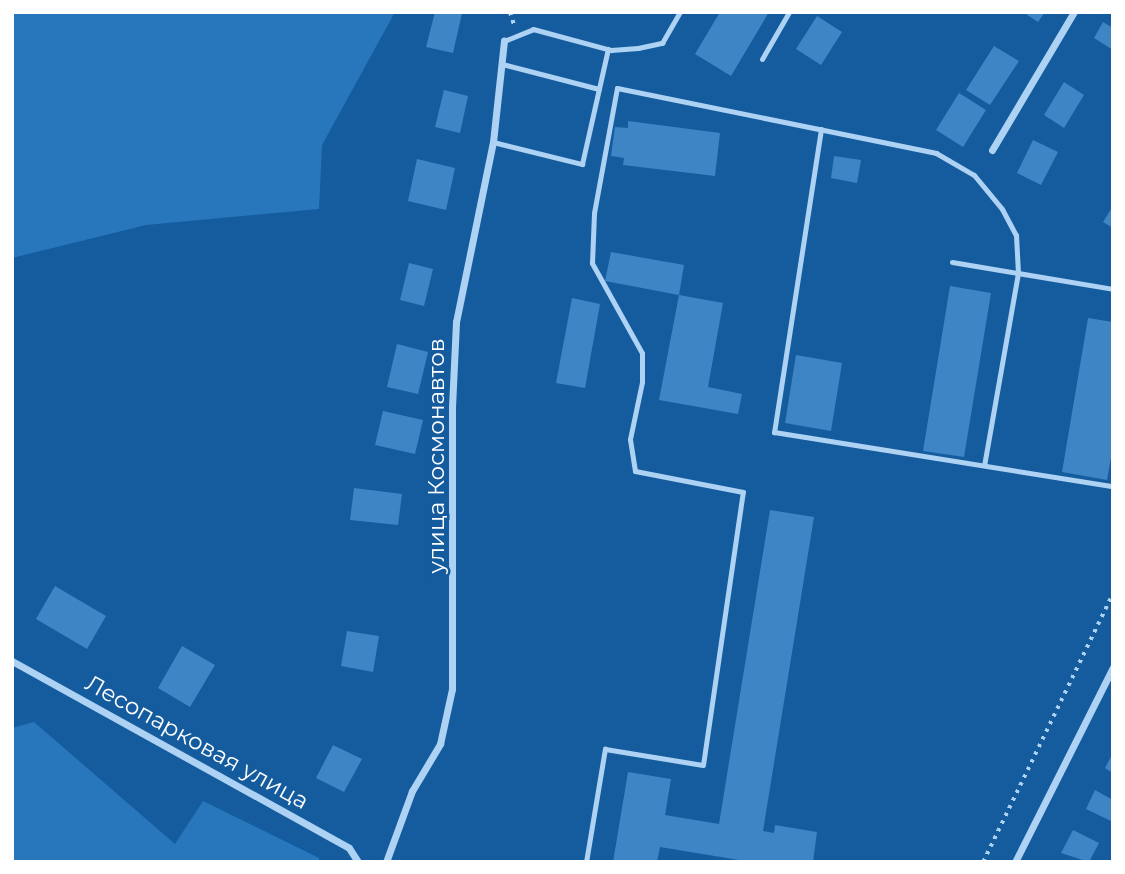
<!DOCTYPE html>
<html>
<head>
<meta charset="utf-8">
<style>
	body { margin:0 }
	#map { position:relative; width:1125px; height:874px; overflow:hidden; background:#155c9e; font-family:Montserrat,sans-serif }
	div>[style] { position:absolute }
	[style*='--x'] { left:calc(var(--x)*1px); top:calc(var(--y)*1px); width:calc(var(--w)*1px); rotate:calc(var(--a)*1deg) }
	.green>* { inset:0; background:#2876bc }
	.building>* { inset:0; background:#3d85c5 }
	.path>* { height:3.5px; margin-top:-1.75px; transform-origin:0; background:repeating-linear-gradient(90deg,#add2f3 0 3.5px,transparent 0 8.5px) }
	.lane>* { height:5px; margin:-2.5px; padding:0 2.5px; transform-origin:2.5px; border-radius:2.5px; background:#add2f3 }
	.street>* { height:7px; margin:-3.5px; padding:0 3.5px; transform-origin:3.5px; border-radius:3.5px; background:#add2f3 }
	span { translate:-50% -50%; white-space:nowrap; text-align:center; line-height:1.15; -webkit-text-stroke:5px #155c9e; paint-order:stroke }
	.street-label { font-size:23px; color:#fff }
	.frame { position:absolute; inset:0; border:14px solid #fff; pointer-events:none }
</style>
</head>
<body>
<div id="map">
	<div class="green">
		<i style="clip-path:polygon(12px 12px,395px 12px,322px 145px,319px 209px,146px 225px,12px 258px)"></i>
		<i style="clip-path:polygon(34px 722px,175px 844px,203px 801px,319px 858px,319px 862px,12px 862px,12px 728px)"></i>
	</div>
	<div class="building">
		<i style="clip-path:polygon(435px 12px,462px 13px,453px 53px,426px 47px)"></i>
		<i style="clip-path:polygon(720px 12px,769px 12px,731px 76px,695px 54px)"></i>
		<i style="clip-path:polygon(1023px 12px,1045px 12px,1038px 22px)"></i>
		<i style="clip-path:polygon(817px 16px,842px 32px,821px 65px,796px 49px)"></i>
		<i style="clip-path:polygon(1103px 22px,1113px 28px,1113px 50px,1094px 38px)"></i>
		<i style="clip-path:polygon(994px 46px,1019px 61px,990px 105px,966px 90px)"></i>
		<i style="clip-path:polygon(1064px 82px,1084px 95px,1064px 128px,1044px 115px)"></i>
		<i style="clip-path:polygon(444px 90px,468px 96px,460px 133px,435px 127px)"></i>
		<i style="clip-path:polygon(959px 93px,986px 110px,963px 147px,936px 130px)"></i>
		<i style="clip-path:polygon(628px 121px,720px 133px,715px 176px,623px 165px,624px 158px,611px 156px,615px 127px,628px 128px)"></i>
		<i style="clip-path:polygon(1033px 140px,1058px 152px,1041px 185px,1017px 173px)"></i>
		<i style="clip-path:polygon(834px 156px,861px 160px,857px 183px,831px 178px)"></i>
		<i style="clip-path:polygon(417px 159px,455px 168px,446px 210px,408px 201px)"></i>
		<i style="clip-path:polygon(1113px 206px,1113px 228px,1103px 222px)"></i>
		<i style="clip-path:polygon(611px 252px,684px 265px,679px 295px,723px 303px,708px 387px,742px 394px,738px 414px,659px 400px,679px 295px,605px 281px)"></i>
		<i style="clip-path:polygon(409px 263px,433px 269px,424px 306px,400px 300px)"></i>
		<i style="clip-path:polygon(950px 286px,991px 293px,964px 457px,923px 451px)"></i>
		<i style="clip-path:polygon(572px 298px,600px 304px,585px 388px,556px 383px)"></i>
		<i style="clip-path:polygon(1088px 318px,1113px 322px,1113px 446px,1107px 480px,1062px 472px)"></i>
		<i style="clip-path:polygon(397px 344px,428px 352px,418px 394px,387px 387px)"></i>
		<i style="clip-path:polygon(796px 355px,842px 363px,831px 431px,785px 423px)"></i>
		<i style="clip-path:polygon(383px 411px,423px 420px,415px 454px,375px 445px)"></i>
		<i style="clip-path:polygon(354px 488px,402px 494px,398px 525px,350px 520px)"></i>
		<i style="clip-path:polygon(770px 510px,814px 517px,763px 831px,774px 833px,775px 825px,817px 832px,813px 862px,751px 862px,660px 847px,657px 862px,613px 862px,628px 772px,671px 779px,665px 815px,719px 824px)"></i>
		<i style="clip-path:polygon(55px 586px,106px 616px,87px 649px,36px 619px)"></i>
		<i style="clip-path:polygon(347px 631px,379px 636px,373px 672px,341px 666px)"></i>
		<i style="clip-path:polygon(182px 646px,215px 665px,190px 707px,158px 688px)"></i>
		<i style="clip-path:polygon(333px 745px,362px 759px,344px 792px,316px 778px)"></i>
		<i style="clip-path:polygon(1113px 753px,1113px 773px,1105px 768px)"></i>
		<i style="clip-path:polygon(1095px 790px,1113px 800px,1113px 822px,1086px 809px)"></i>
		<i style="clip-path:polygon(1073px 830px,1099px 843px,1089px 862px,1061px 853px)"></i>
	</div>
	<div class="path">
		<i style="--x:510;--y:12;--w:13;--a:72"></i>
		<i style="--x:983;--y:862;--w:299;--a:-64.2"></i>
	</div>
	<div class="lane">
		<i style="--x:504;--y:41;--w:31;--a:-22"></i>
		<i style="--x:533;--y:29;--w:81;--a:15.1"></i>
		<i style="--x:611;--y:50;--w:27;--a:-4"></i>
		<i style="--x:638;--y:48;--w:25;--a:-12"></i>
		<i style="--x:662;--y:43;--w:36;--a:-60"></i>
		<i style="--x:762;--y:59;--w:54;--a:-60.1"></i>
		<i style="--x:502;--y:64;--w:100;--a:14.5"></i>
		<i style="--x:821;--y:129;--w:307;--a:98.8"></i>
		<i style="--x:774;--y:432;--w:343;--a:9.1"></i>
		<i style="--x:493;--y:142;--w:92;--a:13.9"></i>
		<i style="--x:582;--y:164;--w:118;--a:-77.3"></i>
		<i style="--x:952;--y:262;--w:163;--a:9.5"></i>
		<i style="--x:586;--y:862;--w:115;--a:-80.5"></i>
		<i style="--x:605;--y:749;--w:99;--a:9.3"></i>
		<i style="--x:703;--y:765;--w:276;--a:-81.7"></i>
		<i style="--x:743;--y:492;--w:110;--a:-169"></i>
		<i style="--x:635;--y:471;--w:32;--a:-99"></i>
		<i style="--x:630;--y:439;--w:58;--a:-78.1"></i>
		<i style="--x:642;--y:382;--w:29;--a:-90"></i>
		<i style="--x:642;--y:353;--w:103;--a:-119.1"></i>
		<i style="--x:592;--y:263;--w:50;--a:-87.7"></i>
		<i style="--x:594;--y:213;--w:127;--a:-79.6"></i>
		<i style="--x:617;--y:88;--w:326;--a:11.5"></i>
		<i style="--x:936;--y:153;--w:44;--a:30.1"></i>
		<i style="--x:974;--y:175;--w:44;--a:50.5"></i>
		<i style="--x:1002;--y:209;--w:30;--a:62"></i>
		<i style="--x:1016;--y:235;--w:38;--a:87"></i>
		<i style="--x:1018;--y:273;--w:195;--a:100"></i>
	</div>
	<div class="street">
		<i style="--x:992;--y:150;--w:161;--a:-59.3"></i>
		<i style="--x:12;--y:661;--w:385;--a:29"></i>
		<i style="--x:349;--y:848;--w:17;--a:57"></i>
		<i style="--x:386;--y:862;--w:76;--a:-69.9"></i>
		<i style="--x:412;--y:791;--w:55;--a:-59.2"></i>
		<i style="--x:440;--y:744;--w:56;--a:-77.7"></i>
		<i style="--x:452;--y:689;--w:282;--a:-90"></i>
		<i style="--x:452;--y:407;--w:85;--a:-87.3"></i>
		<i style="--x:456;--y:322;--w:184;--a:-78.4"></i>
		<i style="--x:493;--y:142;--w:102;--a:-83.8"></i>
		<i style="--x:1015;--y:862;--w:218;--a:-63.3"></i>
	</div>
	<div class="street-label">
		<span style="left:436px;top:456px;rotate:-90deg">улица Космонавтов</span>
		<span style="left:197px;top:742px;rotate:29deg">Лесопарковая улица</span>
	</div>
	<div class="frame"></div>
</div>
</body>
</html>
